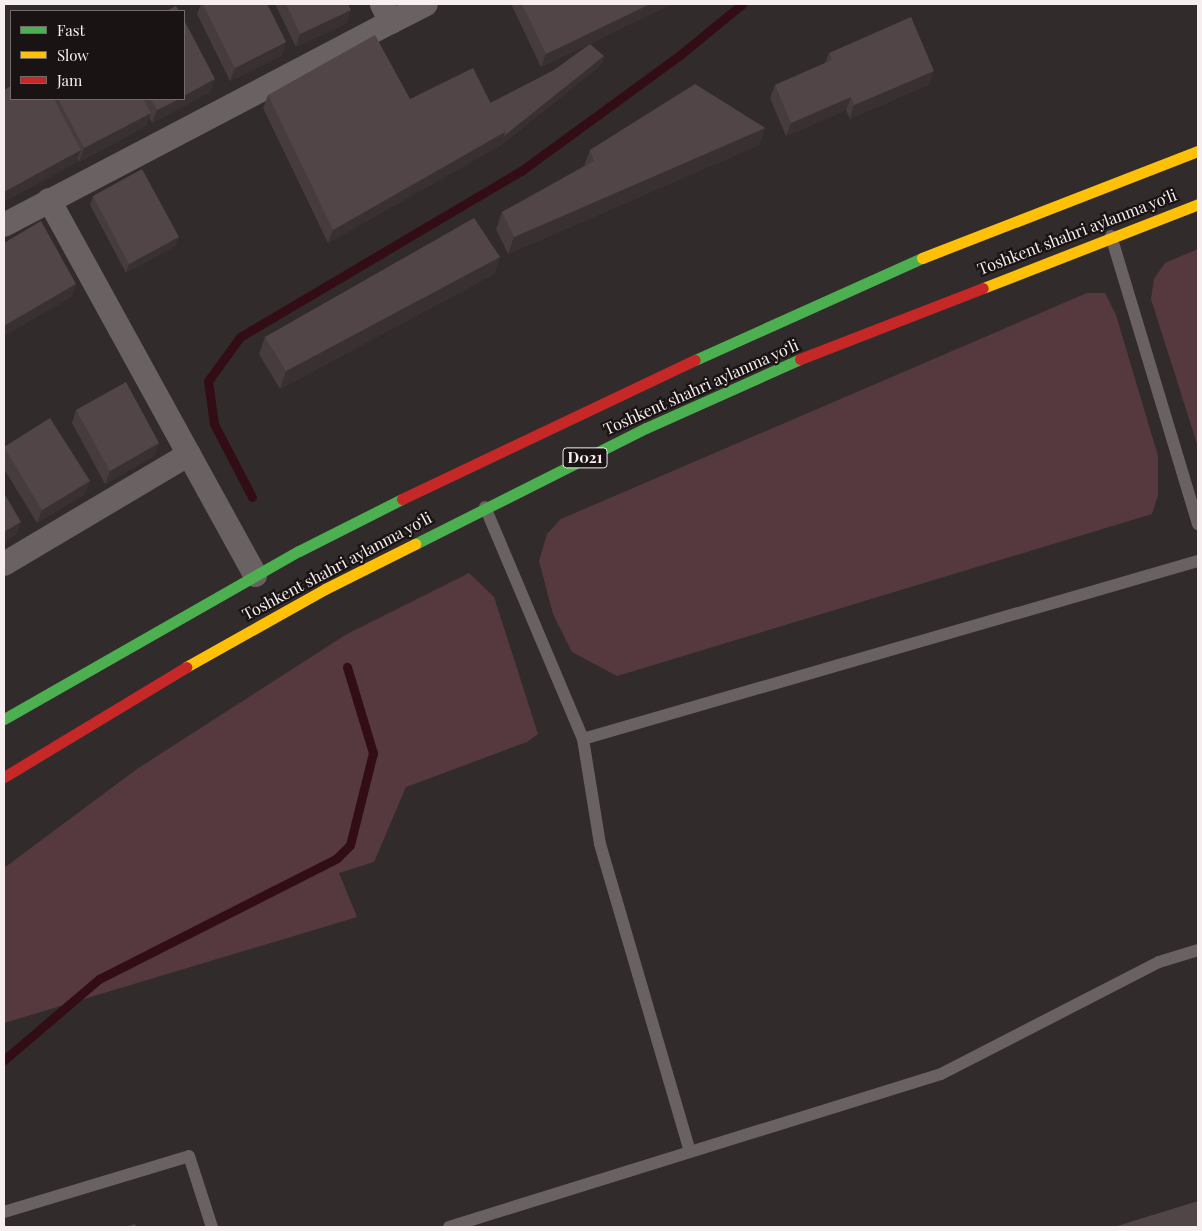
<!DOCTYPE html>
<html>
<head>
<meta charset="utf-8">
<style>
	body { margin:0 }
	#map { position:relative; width:1202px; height:1231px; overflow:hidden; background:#322b2c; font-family:"Playfair Display",serif }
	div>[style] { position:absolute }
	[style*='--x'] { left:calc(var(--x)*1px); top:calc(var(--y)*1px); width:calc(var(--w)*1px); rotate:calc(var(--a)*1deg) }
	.green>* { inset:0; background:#56393e }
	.stream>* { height:9px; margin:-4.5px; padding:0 4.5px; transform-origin:4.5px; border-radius:4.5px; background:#330d16 }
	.lane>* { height:12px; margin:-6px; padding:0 6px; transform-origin:6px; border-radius:6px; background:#696162 }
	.street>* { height:24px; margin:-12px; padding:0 12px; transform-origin:12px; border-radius:12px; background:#696162 }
	.fast>* { height:11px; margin:-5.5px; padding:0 5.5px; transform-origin:5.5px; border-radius:5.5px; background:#4caf50 }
	.slow>* { height:11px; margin:-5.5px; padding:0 5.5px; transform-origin:5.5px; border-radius:5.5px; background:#ffc107 }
	.jam>* { height:11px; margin:-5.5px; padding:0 5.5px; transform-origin:5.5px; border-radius:5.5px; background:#c62828 }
	.wall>* { inset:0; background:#463b3d }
	.shaded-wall>* { inset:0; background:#393032 }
	.building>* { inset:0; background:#514547 }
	span { translate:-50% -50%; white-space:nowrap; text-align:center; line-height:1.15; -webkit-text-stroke:4.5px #191314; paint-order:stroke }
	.shield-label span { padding:1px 4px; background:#191314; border:1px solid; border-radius:4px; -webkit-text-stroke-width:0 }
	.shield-label { font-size:15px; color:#f7eeef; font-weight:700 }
	.street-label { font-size:16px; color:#f7eeef }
	.frame { position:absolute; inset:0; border:5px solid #f7eeef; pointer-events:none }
	.legend { position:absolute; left:10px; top:10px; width:175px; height:90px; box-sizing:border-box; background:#191314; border:1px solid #726b6c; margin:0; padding:6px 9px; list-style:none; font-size:15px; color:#f7eeef }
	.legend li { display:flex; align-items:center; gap:10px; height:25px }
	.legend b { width:25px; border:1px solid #726b6c }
</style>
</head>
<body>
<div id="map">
	<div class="green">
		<i style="clip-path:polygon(1198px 249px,1198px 447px,1151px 299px,1154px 279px,1165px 263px)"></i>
		<i style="clip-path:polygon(1087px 293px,1105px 293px,1116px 315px,1158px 456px,1158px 495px,1152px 514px,617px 676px,572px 652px,553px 614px,539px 561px,547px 534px,561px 519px)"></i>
		<i style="clip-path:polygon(469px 573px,494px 597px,538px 734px,527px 742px,406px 787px,374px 862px,339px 873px,357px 917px,4px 1023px,4px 868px,137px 769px,347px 634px)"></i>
	</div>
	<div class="stream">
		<i style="--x:252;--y:497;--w:82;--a:-117.5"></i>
		<i style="--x:214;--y:424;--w:43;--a:-97.9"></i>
		<i style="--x:208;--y:381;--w:54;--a:-54"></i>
		<i style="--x:240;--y:337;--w:326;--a:-30.6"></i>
		<i style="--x:521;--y:171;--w:197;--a:-36.1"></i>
		<i style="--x:680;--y:55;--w:80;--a:-39.4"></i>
		<i style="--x:4;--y:1060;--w:125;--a:-40.5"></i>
		<i style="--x:99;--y:979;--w:267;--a:-26.9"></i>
		<i style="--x:337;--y:858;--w:18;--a:-45"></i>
		<i style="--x:350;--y:845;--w:95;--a:-76"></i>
		<i style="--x:373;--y:753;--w:90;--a:-106.8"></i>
	</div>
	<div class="lane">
		<i style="--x:1111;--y:236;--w:301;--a:73.2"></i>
		<i style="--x:485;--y:507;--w:252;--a:67.1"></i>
		<i style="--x:583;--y:739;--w:106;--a:80.8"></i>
		<i style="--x:600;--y:844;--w:320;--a:73.7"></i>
		<i style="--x:583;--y:739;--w:640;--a:-16.14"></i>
		<i style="--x:4;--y:1212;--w:193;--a:-16.8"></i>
		<i style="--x:189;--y:1156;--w:75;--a:72.1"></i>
		<i style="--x:449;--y:1227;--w:515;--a:-17.27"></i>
		<i style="--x:941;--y:1074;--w:245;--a:-27.2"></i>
		<i style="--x:1159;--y:962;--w:41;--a:-17.1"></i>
	</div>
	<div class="street">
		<i style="--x:391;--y:22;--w:39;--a:-27"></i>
		<i style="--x:49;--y:200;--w:428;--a:61.2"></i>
		<i style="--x:4;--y:225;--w:437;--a:-27.7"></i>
		<i style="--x:391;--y:22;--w:20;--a:-117"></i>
		<i style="--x:4;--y:564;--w:215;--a:-30.7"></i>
	</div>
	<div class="fast">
		<i style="--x:695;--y:360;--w:249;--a:-24.2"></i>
		<i style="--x:415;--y:544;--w:258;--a:-26.7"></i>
		<i style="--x:646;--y:428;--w:169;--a:-24.1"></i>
		<i style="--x:4;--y:719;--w:339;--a:-29.7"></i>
		<i style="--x:299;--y:551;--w:115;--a:-26.8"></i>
	</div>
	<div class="slow">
		<i style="--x:922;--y:258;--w:296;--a:-21.2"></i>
		<i style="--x:983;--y:288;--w:231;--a:-21.3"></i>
		<i style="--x:186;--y:667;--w:159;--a:-29.3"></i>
		<i style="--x:325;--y:589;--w:101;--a:-26.6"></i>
	</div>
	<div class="jam">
		<i style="--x:800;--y:359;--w:196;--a:-21.2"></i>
		<i style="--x:402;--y:499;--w:324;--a:-25.4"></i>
		<i style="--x:4;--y:777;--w:213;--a:-31.1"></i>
	</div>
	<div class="wall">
		<i style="clip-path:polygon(201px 4px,267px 4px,286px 42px,282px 55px,230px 81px,197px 14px)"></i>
		<i style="clip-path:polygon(275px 4px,348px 4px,347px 23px,296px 47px)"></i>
		<i style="clip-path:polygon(511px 4px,672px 4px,541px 67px)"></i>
		<i style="clip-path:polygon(829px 53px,930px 84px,850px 119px,846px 110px,786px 136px,770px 98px,775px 85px,825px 63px)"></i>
		<i style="clip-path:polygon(604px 56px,601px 65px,501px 145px,328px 243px,263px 108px,268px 95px,490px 103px)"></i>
		<i style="clip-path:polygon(215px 79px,210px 92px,152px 123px,149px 117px,146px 126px,79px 162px,78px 159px,76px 163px,11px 99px,184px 99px)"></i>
		<i style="clip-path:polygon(765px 128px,759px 145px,508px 254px,496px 229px,502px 212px,584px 166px,590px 150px)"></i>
		<i style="clip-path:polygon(93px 196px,175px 246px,126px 273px,90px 205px)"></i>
		<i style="clip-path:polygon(500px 257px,494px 274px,280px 389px,259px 354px,265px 337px)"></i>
		<i style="clip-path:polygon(76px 410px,159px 443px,154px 456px,105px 484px,72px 423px)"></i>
		<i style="clip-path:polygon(4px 447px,85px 494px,37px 523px,4px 469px)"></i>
	</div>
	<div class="shaded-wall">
		<i style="clip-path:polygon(650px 4px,672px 4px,541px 67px,546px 54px)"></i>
		<i style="clip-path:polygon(351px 10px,347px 23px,296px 47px,300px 34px)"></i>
		<i style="clip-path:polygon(286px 42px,282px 55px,230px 81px,235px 68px)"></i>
		<i style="clip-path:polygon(604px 56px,601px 65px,501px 145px,328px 243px,333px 230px)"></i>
		<i style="clip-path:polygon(934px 71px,930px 84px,850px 119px,854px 105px)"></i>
		<i style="clip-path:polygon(215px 79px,210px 92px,152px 123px,157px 110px,179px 99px,184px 99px,184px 96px)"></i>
		<i style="clip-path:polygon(851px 97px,846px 110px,786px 136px,791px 123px)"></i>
		<i style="clip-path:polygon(151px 113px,146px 126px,79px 162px,84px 148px)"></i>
		<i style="clip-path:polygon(765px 128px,759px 145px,508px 254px,514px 237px)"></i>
		<i style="clip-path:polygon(81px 150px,76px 163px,4px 202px,4px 192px)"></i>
		<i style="clip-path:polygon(179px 237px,175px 246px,126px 273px,129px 264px)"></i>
		<i style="clip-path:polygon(500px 257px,494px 274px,280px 389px,286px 371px)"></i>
		<i style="clip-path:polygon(76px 284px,72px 297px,4px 336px,4px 326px)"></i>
		<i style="clip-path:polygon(159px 443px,154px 456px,105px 484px,110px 471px)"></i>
		<i style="clip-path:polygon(90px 481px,85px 494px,37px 523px,42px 510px)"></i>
		<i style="clip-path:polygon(21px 522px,16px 535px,4px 542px,4px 532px)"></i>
	</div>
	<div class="building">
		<i style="clip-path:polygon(203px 4px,267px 4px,286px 42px,235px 68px)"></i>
		<i style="clip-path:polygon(286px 4px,348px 4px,351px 10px,300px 34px)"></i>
		<i style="clip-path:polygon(522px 4px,650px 4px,546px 54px)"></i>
		<i style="clip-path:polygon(176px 6px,179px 11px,166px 11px)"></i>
		<i style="clip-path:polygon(911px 17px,934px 71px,854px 105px,851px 97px,791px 123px,775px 85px,832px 60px,829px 53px)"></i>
		<i style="clip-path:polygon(184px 20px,215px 79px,184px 96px)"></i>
		<i style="clip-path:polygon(375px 35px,410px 99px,473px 68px,505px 132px,333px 230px,268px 95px)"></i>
		<i style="clip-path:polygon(590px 44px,604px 56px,504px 136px,505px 132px,490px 103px,554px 70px)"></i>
		<i style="clip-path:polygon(695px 84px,765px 128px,514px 237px,502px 212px,594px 161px,590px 150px)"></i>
		<i style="clip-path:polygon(11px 86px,11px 99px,54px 99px,81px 150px,4px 192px,4px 90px)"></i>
		<i style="clip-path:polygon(58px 99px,143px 99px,151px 113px,84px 148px)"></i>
		<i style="clip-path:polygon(151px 99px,179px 99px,157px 110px)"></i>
		<i style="clip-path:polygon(142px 169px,179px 237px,129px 264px,93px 196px)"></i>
		<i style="clip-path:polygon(474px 218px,500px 257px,286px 371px,265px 337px)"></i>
		<i style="clip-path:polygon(41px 221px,76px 284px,4px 326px,4px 243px)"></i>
		<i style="clip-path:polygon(126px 382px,159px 443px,110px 471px,76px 410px)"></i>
		<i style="clip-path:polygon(50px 418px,90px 481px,42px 510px,4px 447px)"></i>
		<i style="clip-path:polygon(4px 493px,21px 522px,4px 532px)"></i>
		<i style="clip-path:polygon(1198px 1201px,1198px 1227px,1114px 1227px)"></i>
		<i style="clip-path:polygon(135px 1224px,136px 1227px,125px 1227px)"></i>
	</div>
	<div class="shield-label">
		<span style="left:585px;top:458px">D021</span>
	</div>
	<div class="street-label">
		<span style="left:1077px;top:232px;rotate:-21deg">Toshkent shahri aylanma yoʻli</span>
		<span style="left:701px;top:387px;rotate:-24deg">Toshkent shahri aylanma yoʻli</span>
		<span style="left:337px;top:566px;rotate:-28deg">Toshkent shahri aylanma yoʻli</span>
	</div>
	<div class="frame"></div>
	<ul class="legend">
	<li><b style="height:6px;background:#4caf50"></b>Fast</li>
	<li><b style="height:6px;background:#ffc107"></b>Slow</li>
	<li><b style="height:6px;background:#c62828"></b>Jam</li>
	</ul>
</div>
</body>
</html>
